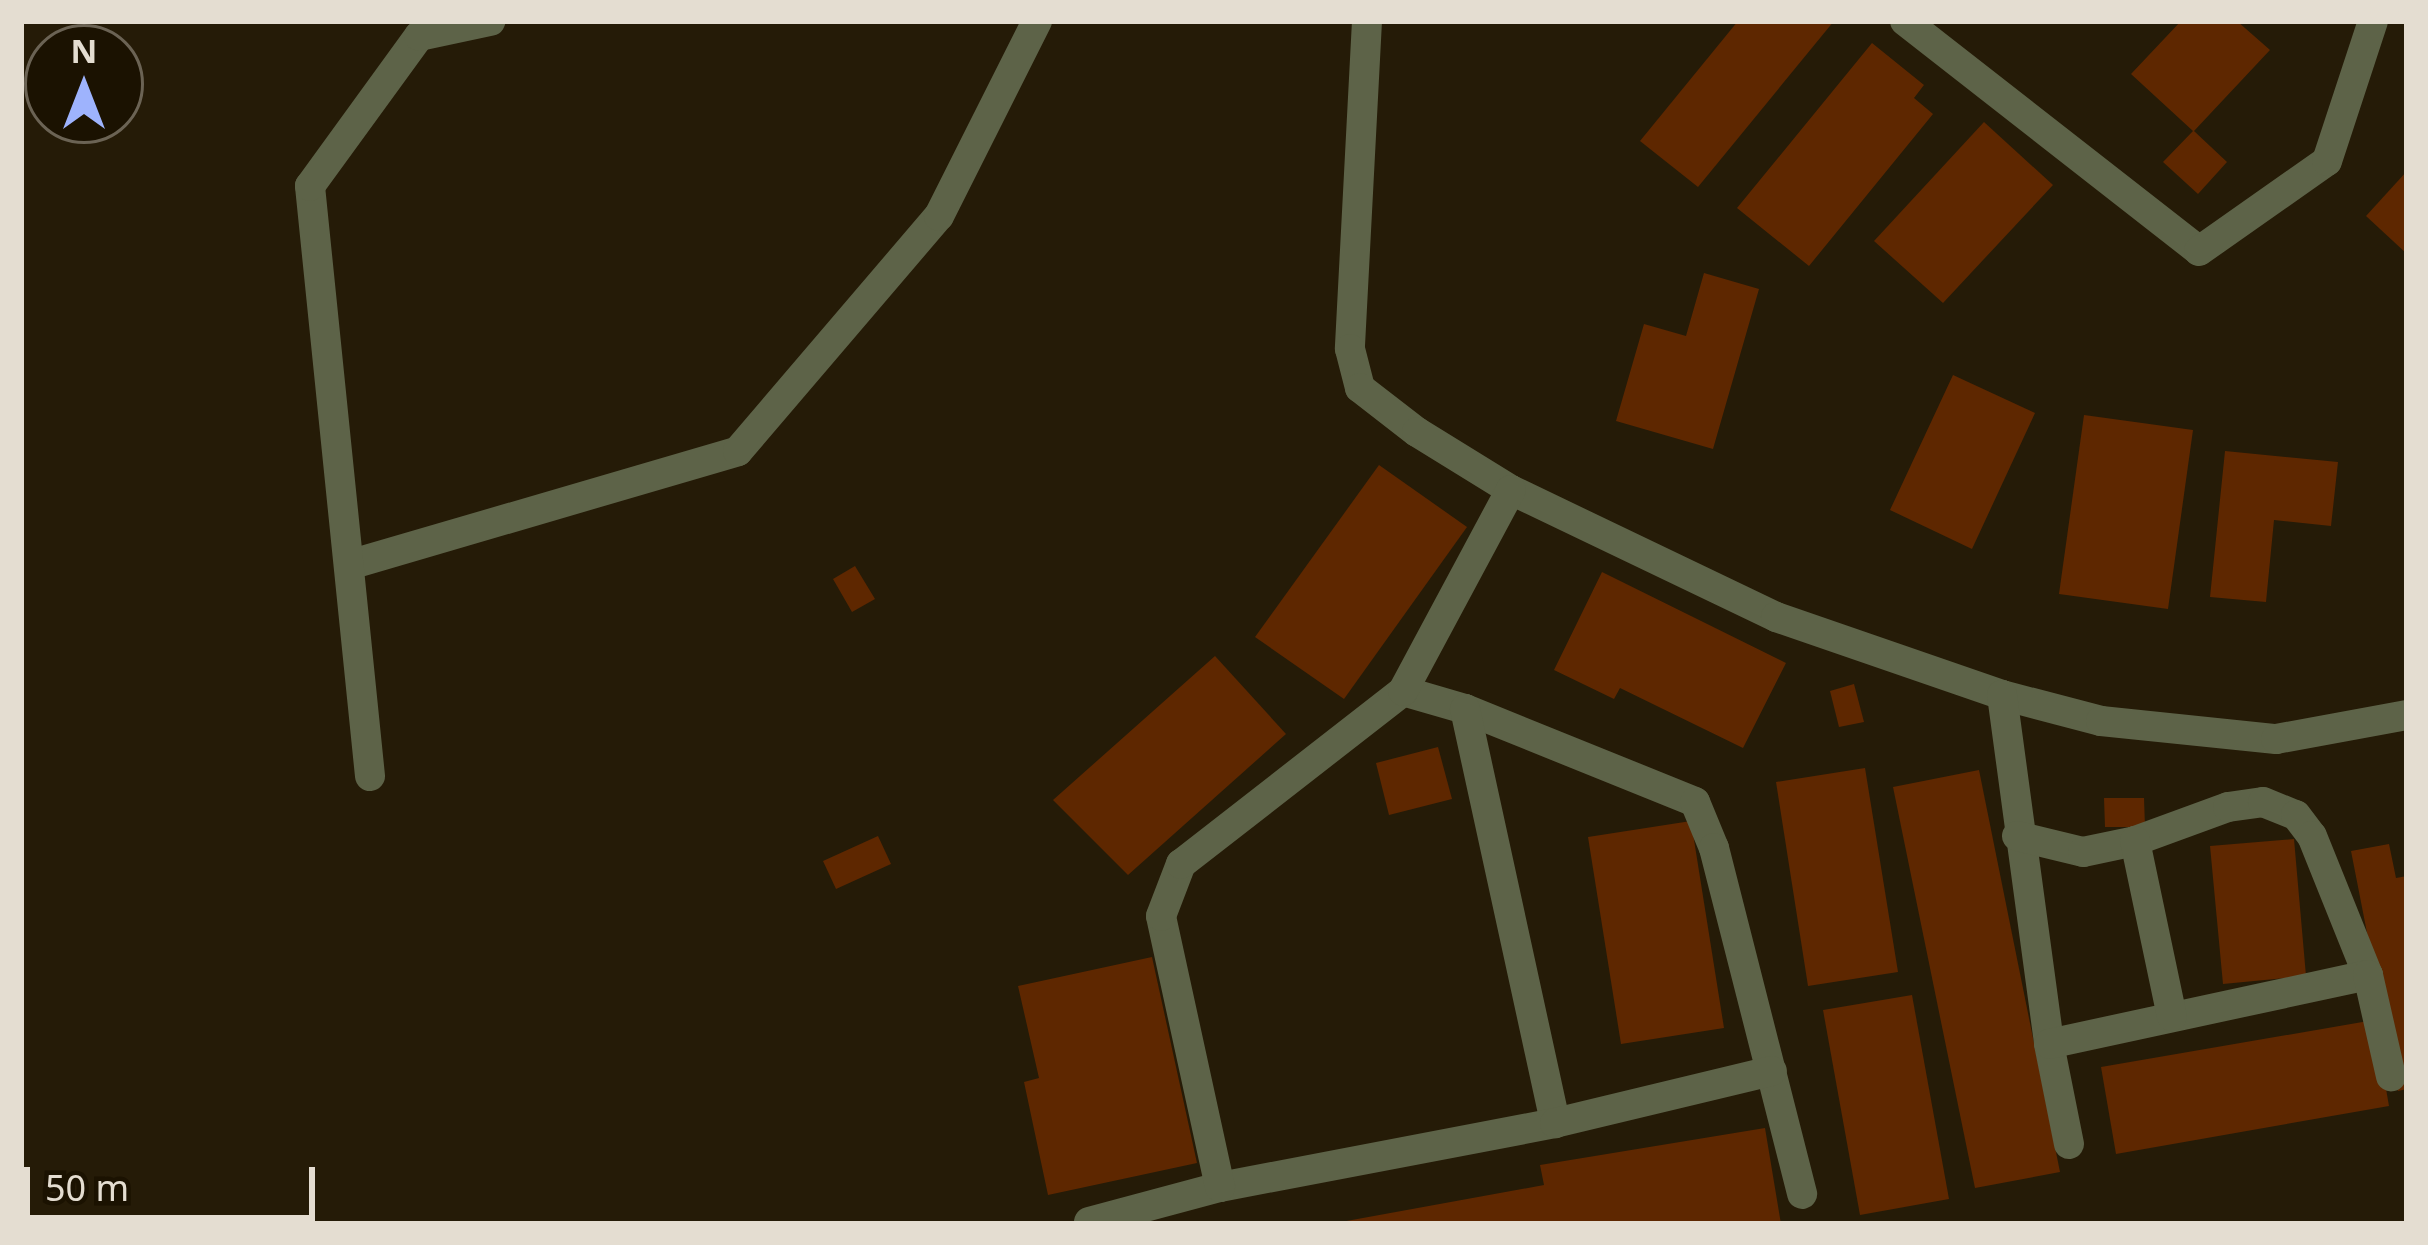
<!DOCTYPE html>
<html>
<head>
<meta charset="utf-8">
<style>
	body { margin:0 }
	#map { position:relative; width:2428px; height:1245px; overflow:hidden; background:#251b07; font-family:"Noto Sans",sans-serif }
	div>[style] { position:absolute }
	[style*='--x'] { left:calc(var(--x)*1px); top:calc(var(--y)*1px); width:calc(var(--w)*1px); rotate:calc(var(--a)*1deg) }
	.building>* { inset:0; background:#5e2700 }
	.minor>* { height:30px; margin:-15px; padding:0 15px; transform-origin:15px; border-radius:15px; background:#5d6348 }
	span { translate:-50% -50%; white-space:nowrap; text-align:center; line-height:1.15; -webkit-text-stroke:9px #1b1201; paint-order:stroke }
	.frame { position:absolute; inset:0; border:24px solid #e4ddd1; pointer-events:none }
	.north { position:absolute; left:24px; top:24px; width:120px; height:120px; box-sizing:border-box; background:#1b1201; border:3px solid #6b6354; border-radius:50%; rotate:0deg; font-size:33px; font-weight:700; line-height:48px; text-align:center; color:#e4ddd1 }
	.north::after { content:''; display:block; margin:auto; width:42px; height:54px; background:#9eb3fd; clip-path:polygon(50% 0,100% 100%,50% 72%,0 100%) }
	.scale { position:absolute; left:24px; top:1167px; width:291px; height:54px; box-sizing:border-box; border:6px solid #e4ddd1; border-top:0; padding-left:15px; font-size:36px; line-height:42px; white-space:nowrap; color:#e4ddd1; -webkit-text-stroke:9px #1b1201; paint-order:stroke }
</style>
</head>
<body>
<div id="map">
	<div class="building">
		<i style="clip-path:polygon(1738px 21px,1834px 21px,1698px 187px,1640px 141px)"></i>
		<i style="clip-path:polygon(2181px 21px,2237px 21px,2270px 50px,2194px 131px,2227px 162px,2198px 194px,2163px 162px,2193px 131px,2131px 74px)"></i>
		<i style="clip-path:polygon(1872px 43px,1924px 85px,1914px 98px,1933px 114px,1809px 266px,1737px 208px)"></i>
		<i style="clip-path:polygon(1984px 122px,2053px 185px,1943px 303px,1874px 241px)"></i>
		<i style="clip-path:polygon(2407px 171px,2407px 254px,2366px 216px)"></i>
		<i style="clip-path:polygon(1704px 273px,1759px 289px,1713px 449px,1616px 421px,1644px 324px,1686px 336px)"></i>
		<i style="clip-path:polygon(1953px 375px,2035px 413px,1972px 549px,1890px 510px)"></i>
		<i style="clip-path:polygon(2084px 415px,2193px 430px,2168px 609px,2059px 594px)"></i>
		<i style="clip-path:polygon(2225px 451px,2338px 462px,2331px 526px,2274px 520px,2266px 602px,2210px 597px)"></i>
		<i style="clip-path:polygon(1379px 465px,1467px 527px,1344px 699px,1255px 637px)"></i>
		<i style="clip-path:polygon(855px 566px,875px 599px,852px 612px,833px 579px)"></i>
		<i style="clip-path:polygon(1602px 572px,1786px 663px,1743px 748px,1620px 688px,1614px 699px,1554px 670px)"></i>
		<i style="clip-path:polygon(1215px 656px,1286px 734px,1128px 875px,1053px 800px)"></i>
		<i style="clip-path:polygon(1854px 684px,1864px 722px,1839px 727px,1830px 691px)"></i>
		<i style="clip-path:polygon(1438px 747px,1452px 799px,1389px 815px,1376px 763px)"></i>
		<i style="clip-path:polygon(1865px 768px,1898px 972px,1808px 986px,1776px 782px)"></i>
		<i style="clip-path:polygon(1979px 770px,2060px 1172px,1975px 1188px,1893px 787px)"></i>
		<i style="clip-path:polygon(2104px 798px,2144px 798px,2145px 827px,2105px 827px)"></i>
		<i style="clip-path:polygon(1691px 821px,1724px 1028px,1621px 1044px,1588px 837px)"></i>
		<i style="clip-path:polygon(878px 836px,891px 864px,836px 889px,823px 861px)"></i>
		<i style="clip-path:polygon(2294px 839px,2306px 976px,2223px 984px,2210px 846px)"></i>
		<i style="clip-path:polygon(2389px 844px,2396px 878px,2407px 876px,2407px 1089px,2398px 1091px,2351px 851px)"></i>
		<i style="clip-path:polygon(1152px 957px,1197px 1163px,1048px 1195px,1024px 1082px,1039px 1078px,1018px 986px)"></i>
		<i style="clip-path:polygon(1912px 995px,1949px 1199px,1860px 1215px,1823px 1010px)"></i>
		<i style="clip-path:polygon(2374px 1020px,2389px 1106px,2116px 1154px,2101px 1067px)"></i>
		<i style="clip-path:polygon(1765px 1128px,1781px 1224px,1330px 1224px,1544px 1185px,1540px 1165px)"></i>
	</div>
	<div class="minor">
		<i style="--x:1367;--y:21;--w:328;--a:93"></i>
		<i style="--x:1350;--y:349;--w:40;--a:75.6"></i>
		<i style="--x:1360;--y:388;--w:72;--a:37.7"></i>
		<i style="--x:1417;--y:432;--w:110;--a:31.7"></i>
		<i style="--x:1511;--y:490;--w:294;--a:25.6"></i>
		<i style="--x:1776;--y:617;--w:239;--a:19"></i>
		<i style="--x:2002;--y:695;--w:102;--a:14.7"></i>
		<i style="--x:2101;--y:721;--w:176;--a:5.9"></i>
		<i style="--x:2276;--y:739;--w:133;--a:-10.4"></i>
		<i style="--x:1905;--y:21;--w:373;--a:38"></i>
		<i style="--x:2199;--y:251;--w:156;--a:-35.1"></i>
		<i style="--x:2327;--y:161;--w:147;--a:-71.8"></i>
		<i style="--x:349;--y:565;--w:405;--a:-16.3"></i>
		<i style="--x:738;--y:451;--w:309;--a:-49.5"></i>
		<i style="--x:939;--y:216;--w:218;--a:-63.3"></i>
		<i style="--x:1403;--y:691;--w:65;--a:16.2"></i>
		<i style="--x:1465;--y:709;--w:248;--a:22"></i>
		<i style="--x:1695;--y:802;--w:50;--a:67.6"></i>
		<i style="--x:1714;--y:848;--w:357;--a:75.7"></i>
		<i style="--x:2002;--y:695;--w:352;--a:82.3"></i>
		<i style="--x:2049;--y:1044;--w:102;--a:78.7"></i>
		<i style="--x:1465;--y:709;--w:424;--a:77.7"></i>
		<i style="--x:370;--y:776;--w:593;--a:-95.81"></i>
		<i style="--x:310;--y:186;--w:185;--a:-54"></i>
		<i style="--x:419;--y:36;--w:73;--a:-11.9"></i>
		<i style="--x:2017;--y:836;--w:68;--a:13.6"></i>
		<i style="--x:2083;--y:852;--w:53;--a:-11.9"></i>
		<i style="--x:2135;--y:841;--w:99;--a:-20.1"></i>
		<i style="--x:2228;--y:807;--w:35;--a:-8"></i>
		<i style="--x:2263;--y:802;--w:35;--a:22"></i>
		<i style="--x:2296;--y:815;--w:26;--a:53"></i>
		<i style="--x:2312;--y:836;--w:150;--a:68.1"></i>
		<i style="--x:2368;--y:975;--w:326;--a:167.8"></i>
		<i style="--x:2135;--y:841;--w:179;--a:78.1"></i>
		<i style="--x:2368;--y:975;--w:104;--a:77.2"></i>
		<i style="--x:1220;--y:1187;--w:341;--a:-10.8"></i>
		<i style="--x:1555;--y:1123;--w:223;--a:-13.5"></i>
		<i style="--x:1089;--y:1222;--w:136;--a:-15"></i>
		<i style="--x:1220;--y:1187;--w:277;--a:-102.3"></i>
		<i style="--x:1161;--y:916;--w:56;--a:-69"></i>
		<i style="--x:1181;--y:864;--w:281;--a:-37.9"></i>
		<i style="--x:1403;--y:691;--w:228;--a:-61.8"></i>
	</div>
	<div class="frame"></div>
	<div class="north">N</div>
	<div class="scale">50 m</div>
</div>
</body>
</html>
